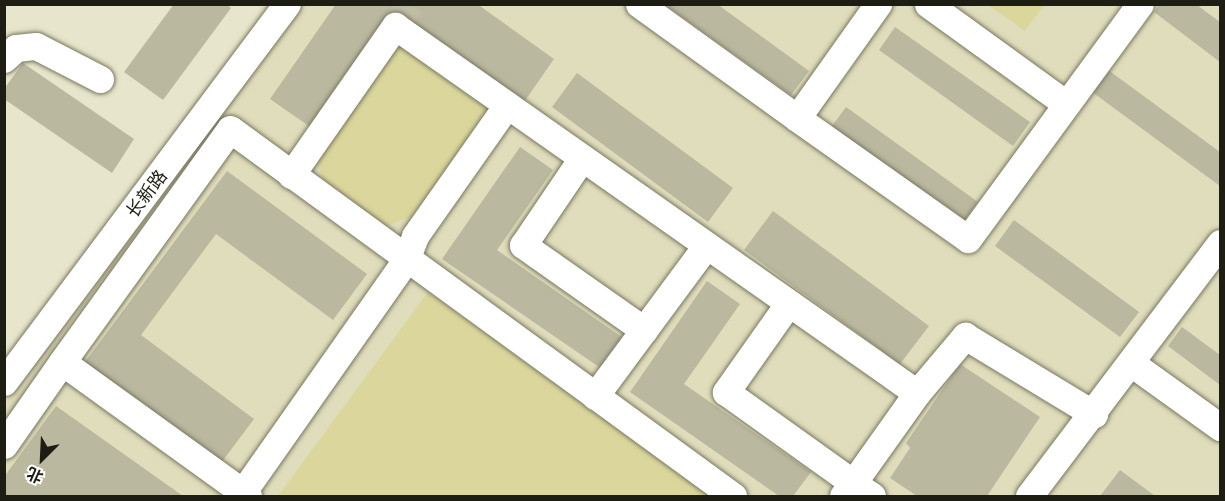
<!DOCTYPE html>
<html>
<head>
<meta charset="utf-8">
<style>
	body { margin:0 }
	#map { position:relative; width:1225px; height:501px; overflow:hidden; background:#e7e5cb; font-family:"Archivo Narrow","Noto Sans SC",sans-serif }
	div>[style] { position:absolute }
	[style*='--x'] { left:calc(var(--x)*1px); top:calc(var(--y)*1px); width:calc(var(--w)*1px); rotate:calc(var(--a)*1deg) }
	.built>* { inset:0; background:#dfddbb }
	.green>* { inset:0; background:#dbd79c }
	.building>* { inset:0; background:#bab99f }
	.minor-tunnel>* { height:27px; margin-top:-13.5px; transform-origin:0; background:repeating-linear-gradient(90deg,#bfbda6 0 27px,transparent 0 41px) }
	.roads { filter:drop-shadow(0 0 2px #797760) drop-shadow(0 0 2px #797760) }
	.minor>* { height:27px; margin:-13.5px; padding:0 13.5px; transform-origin:13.5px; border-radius:13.5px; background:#fff }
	span { translate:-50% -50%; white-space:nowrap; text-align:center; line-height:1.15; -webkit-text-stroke:6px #fff; paint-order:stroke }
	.street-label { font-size:18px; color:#1d1d13 }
	.frame { position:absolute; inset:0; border:6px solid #1d1d13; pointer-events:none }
	.north { position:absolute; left:12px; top:429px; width:60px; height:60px; -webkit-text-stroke:4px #fff; paint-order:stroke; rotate:204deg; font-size:16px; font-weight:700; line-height:24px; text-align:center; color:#1d1d13 }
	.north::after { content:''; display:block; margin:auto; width:21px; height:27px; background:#1d1d13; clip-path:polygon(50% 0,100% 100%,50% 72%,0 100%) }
</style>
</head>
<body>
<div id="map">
	<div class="built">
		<i style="clip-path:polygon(289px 5px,1220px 5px,1220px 496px,5px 496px,5px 403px)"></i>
	</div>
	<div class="green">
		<i style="clip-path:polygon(988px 5px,1044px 5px,1025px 31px)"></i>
		<i style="clip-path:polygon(402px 39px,490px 105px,413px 216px,387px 226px,324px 185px,316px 158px)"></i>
		<i style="clip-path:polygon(428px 292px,709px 496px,278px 496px)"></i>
	</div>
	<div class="building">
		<i style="clip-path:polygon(174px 4px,226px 4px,231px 8px,163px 100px,124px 72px)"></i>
		<i style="clip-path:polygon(336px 4px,477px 4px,554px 59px,522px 105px,395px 17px,316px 131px,270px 99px)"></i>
		<i style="clip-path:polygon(664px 4px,717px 4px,809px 71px,791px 95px)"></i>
		<i style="clip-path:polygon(1159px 5px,1197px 5px,1220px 22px,1220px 62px,1154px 12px)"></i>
		<i style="clip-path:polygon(895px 27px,1030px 122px,1013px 146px,879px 50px)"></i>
		<i style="clip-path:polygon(23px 63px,134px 139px,112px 173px,4px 99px,4px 89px)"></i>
		<i style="clip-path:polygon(1104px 67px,1220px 152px,1220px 186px,1088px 89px)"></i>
		<i style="clip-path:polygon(577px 73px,733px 188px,708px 222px,552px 107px)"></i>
		<i style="clip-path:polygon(846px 107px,978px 202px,961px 225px,829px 130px)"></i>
		<i style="clip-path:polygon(520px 147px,553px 170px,497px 250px,623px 338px,602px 369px,442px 259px)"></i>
		<i style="clip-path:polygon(227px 171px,367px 274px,333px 320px,216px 234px,141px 335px,254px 419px,221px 463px,85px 362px)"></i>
		<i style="clip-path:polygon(773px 211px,929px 326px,900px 364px,744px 250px)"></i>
		<i style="clip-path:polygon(1014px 220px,1139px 312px,1120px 337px,995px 246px)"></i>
		<i style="clip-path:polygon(707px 281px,740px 304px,684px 384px,811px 472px,793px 496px,779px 496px,630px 392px)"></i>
		<i style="clip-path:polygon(1182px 327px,1220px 355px,1220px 385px,1168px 346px)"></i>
		<i style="clip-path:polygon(960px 364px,1040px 417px,987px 496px,917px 496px,890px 478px,910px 448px,906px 443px)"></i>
		<i style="clip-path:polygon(56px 406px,183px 496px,4px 496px,4px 477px)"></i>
		<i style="clip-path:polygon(1120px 470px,1155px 496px,1100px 496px)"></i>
	</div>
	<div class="minor-tunnel">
		<i style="--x:398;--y:22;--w:22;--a:-56"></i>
	</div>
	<div class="roads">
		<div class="minor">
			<i style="--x:639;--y:4;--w:195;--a:35.8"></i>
			<i style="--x:797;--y:118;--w:140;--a:-54.6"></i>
			<i style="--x:928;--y:4;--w:170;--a:35.9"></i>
			<i style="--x:4;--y:59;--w:16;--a:-43"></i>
			<i style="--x:16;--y:48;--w:20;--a:-6"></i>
			<i style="--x:36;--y:46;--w:72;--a:27.3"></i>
			<i style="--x:797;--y:118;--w:209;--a:35.3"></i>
			<i style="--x:968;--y:239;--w:291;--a:-53.8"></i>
			<i style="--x:582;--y:158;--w:105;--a:124.1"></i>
			<i style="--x:523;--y:245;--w:148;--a:35.1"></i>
			<i style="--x:291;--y:175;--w:182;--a:-55.1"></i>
			<i style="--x:395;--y:26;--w:638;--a:35.11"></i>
			<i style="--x:917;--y:393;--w:75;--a:-49.9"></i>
			<i style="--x:965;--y:336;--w:151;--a:31.2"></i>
			<i style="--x:788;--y:304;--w:108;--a:125.2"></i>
			<i style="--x:726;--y:392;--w:156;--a:35.6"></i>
			<i style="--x:853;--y:483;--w:16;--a:128"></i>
			<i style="--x:1131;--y:363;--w:110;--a:35.7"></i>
			<i style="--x:4;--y:382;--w:472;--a:-53.2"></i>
			<i style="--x:595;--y:396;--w:187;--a:-53.5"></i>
			<i style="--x:4;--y:445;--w:101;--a:-55.1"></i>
			<i style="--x:240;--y:496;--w:289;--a:-54.9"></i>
			<i style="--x:406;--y:260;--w:26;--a:-69"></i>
			<i style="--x:415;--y:236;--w:160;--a:-54.9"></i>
			<i style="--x:248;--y:496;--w:229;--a:-144.2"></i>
			<i style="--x:62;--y:362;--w:287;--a:-54.2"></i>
			<i style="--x:230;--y:129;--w:623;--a:36.12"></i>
			<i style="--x:872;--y:496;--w:23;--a:-146"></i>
			<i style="--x:853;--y:483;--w:110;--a:-54.6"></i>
			<i style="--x:1029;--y:496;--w:317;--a:-52.9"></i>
		</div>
	</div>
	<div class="street-label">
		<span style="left:147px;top:194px;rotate:-53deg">长新路</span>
	</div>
	<div class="frame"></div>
	<div class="north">北</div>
</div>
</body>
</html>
